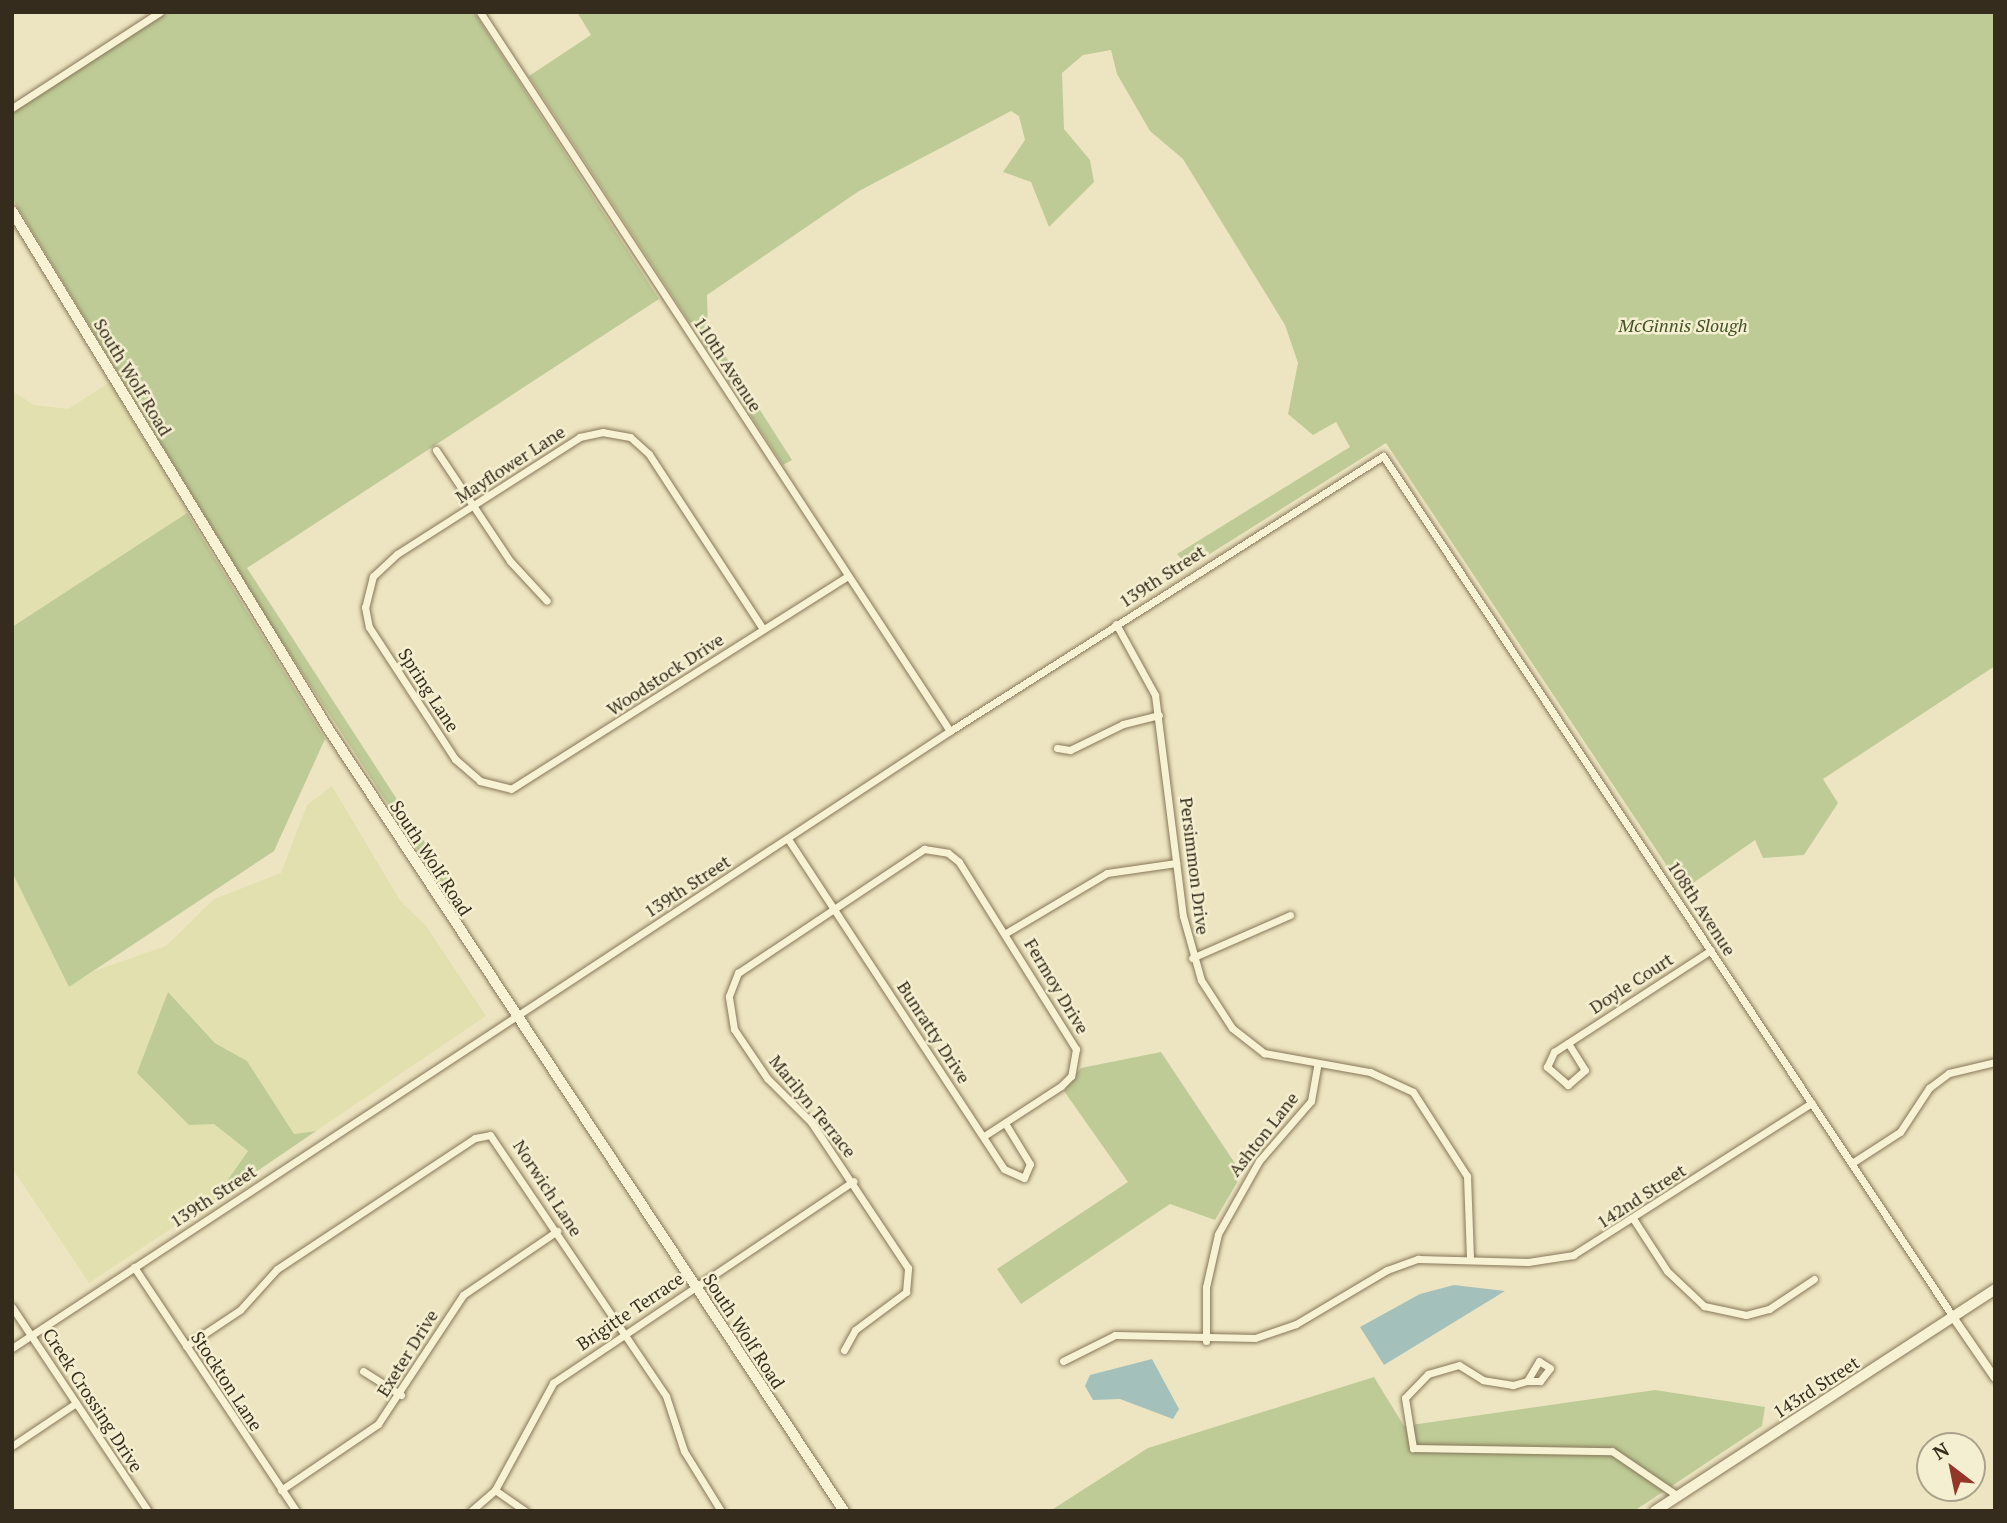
<!DOCTYPE html>
<html>
<head>
<meta charset="utf-8">
<style>
	body { margin:0 }
	#map { position:relative; width:2007px; height:1523px; overflow:hidden; background:#ede5c1; font-family:"PT Serif",serif }
	div>[style] { position:absolute }
	[style*='--x'] { left:calc(var(--x)*1px); top:calc(var(--y)*1px); width:calc(var(--w)*1px); rotate:calc(var(--a)*1deg) }
	.farmland>* { inset:0; background:#e3e0af }
	.green>* { inset:0; background:#becb96 }
	.water>* { inset:0; background:#a4c0bb }
	.roads { filter:drop-shadow(0 0 2px #867759) drop-shadow(0 0 2px #867759) }
	.minor>* { height:7px; margin:-3.5px; padding:0 3.5px; transform-origin:3.5px; border-radius:3.5px; background:#f8f2d4 }
	.tertiary>* { height:8px; margin:-4px; padding:0 4px; transform-origin:4px; border-radius:4px; background:#f8f2d4 }
	.secondary>* { height:10px; margin:-5px; padding:0 5px; transform-origin:5px; border-radius:5px; background:#f8f2d4 }
	span { translate:-50% -50%; white-space:nowrap; text-align:center; line-height:1.15; -webkit-text-stroke:5px #f5efd1; paint-order:stroke }
	.park-label { font-size:18px; color:#415224; font-style:italic }
	.street-label { font-size:18px; color:#362c1d }
	.frame { position:absolute; inset:0; border:14px solid #362c1d; pointer-events:none }
	.north { position:absolute; left:1916px; top:1432px; width:70px; height:70px; box-sizing:border-box; background:#f5efd1; border:2px solid #a9a189; border-radius:50%; rotate:328deg; font-size:19px; font-weight:700; line-height:28px; text-align:center; color:#362c1d }
	.north::after { content:''; display:block; margin:auto; width:24px; height:32px; background:#94362a; clip-path:polygon(50% 0,100% 100%,50% 72%,0 100%) }
</style>
</head>
<body>
<div id="map">
	<div class="farmland">
		<i style="clip-path:polygon(110px 382px,187px 513px,12px 627px,12px 391px,34px 405px,68px 409px)"></i>
		<i style="clip-path:polygon(332px 786px,401px 902px,426px 926px,486px 1016px,316px 1131px,294px 1134px,247px 1061px,216px 1043px,168px 992px,214px 1124px,248px 1151px,213px 1201px,89px 1283px,12px 1168px,12px 872px,69px 987px,94px 971px,166px 946px,214px 899px,281px 873px,307px 805px)"></i>
	</div>
	<div class="green">
		<i style="clip-path:polygon(168px 12px,474px 12px,659px 299px,247px 568px,468px 909px,459px 913px,275px 631px,12px 198px,12px 113px)"></i>
		<i style="clip-path:polygon(577px 12px,1995px 12px,1995px 666px,1823px 779px,1838px 803px,1804px 855px,1763px 858px,1755px 840px,1683px 890px,1386px 443px,1189px 567px,1177px 554px,1350px 447px,1336px 422px,1313px 435px,1288px 414px,1298px 363px,1285px 325px,1183px 159px,1150px 131px,1117px 74px,1111px 50px,1083px 55px,1062px 73px,1064px 129px,1090px 160px,1094px 182px,1049px 227px,1031px 182px,1003px 172px,1025px 140px,1019px 116px,1011px 111px,859px 191px,707px 295px,708px 329px,792px 460px,783px 465px,529px 76px,591px 35px)"></i>
		<i style="clip-path:polygon(187px 513px,325px 739px,274px 851px,69px 987px,12px 872px,12px 627px)"></i>
		<i style="clip-path:polygon(168px 992px,215px 1043px,247px 1061px,294px 1134px,316px 1131px,213px 1201px,248px 1151px,214px 1124px,189px 1125px,137px 1073px)"></i>
		<i style="clip-path:polygon(1161px 1052px,1242px 1174px,1215px 1220px,1170px 1204px,1021px 1304px,997px 1269px,1128px 1182px,1064px 1091px,1081px 1068px)"></i>
		<i style="clip-path:polygon(1374px 1377px,1404px 1426px,1655px 1390px,1765px 1407px,1762px 1426px,1634px 1511px,1050px 1511px,1148px 1448px)"></i>
	</div>
	<div class="water">
		<i style="clip-path:polygon(1454px 1285px,1505px 1291px,1384px 1365px,1360px 1327px,1420px 1294px)"></i>
		<i style="clip-path:polygon(1152px 1359px,1179px 1409px,1173px 1419px,1120px 1399px,1093px 1400px,1085px 1386px,1090px 1375px)"></i>
	</div>
	<div class="roads">
		<div class="minor">
			<i style="--x:480;--y:12;--w:859;--a:56.83"></i>
			<i style="--x:12;--y:108;--w:176;--a:-33"></i>
			<i style="--x:436;--y:450;--w:133;--a:56.3"></i>
			<i style="--x:510;--y:561;--w:54;--a:47.2"></i>
			<i style="--x:1116;--y:624;--w:81;--a:61.2"></i>
			<i style="--x:1155;--y:695;--w:223;--a:82.8"></i>
			<i style="--x:1183;--y:916;--w:66;--a:74.3"></i>
			<i style="--x:1201;--y:980;--w:57;--a:57.1"></i>
			<i style="--x:1232;--y:1028;--w:41;--a:38"></i>
			<i style="--x:1264;--y:1053;--w:108;--a:10.2"></i>
			<i style="--x:1370;--y:1072;--w:47;--a:24.9"></i>
			<i style="--x:1413;--y:1092;--w:100;--a:57.3"></i>
			<i style="--x:1467;--y:1176;--w:80;--a:87.9"></i>
			<i style="--x:763;--y:629;--w:209;--a:-123.1"></i>
			<i style="--x:649;--y:454;--w:25;--a:-138"></i>
			<i style="--x:630;--y:437;--w:27;--a:-170"></i>
			<i style="--x:603;--y:432;--w:24;--a:168"></i>
			<i style="--x:580;--y:437;--w:217;--a:147.4"></i>
			<i style="--x:397;--y:554;--w:33;--a:137"></i>
			<i style="--x:373;--y:576;--w:32;--a:104"></i>
			<i style="--x:365;--y:607;--w:20;--a:79"></i>
			<i style="--x:369;--y:627;--w:158;--a:56.9"></i>
			<i style="--x:455;--y:759;--w:33;--a:41"></i>
			<i style="--x:480;--y:781;--w:32;--a:14"></i>
			<i style="--x:511;--y:789;--w:399;--a:-32.3"></i>
			<i style="--x:1057;--y:748;--w:13;--a:9"></i>
			<i style="--x:1070;--y:750;--w:59;--a:-26.1"></i>
			<i style="--x:1123;--y:724;--w:37;--a:-14"></i>
			<i style="--x:788;--y:839;--w:394;--a:56.8"></i>
			<i style="--x:1004;--y:1169;--w:22;--a:24"></i>
			<i style="--x:1024;--y:1178;--w:15;--a:-67"></i>
			<i style="--x:1030;--y:1164;--w:48;--a:-121.4"></i>
			<i style="--x:1006;--y:933;--w:117;--a:-30.7"></i>
			<i style="--x:1107;--y:873;--w:70;--a:-8.2"></i>
			<i style="--x:1192;--y:958;--w:107;--a:-23.7"></i>
			<i style="--x:1568;--y:1043;--w:32;--a:58"></i>
			<i style="--x:1585;--y:1070;--w:23;--a:139"></i>
			<i style="--x:1568;--y:1085;--w:28;--a:-139"></i>
			<i style="--x:1547;--y:1067;--w:17;--a:-65"></i>
			<i style="--x:1554;--y:1052;--w:187;--a:-33"></i>
			<i style="--x:1852;--y:1163;--w:57;--a:-32.9"></i>
			<i style="--x:1900;--y:1132;--w:53;--a:-56.6"></i>
			<i style="--x:1929;--y:1088;--w:25;--a:-37"></i>
			<i style="--x:1949;--y:1073;--w:47;--a:-13.4"></i>
			<i style="--x:1634;--y:1220;--w:61;--a:57.1"></i>
			<i style="--x:1667;--y:1271;--w:51;--a:43.4"></i>
			<i style="--x:1704;--y:1306;--w:43;--a:12.1"></i>
			<i style="--x:1746;--y:1315;--w:24;--a:-15"></i>
			<i style="--x:1769;--y:1309;--w:54;--a:-33.7"></i>
			<i style="--x:134;--y:1267;--w:293;--a:56.4"></i>
			<i style="--x:12;--y:1307;--w:245;--a:56.3"></i>
			<i style="--x:1206;--y:1341;--w:54;--a:-90"></i>
			<i style="--x:1206;--y:1287;--w:54;--a:-77.2"></i>
			<i style="--x:1218;--y:1234;--w:84;--a:-60.7"></i>
			<i style="--x:1259;--y:1161;--w:79;--a:-49.1"></i>
			<i style="--x:1311;--y:1101;--w:36;--a:-80"></i>
			<i style="--x:186;--y:1346;--w:65;--a:-33.7"></i>
			<i style="--x:240;--y:1310;--w:55;--a:-47.9"></i>
			<i style="--x:277;--y:1269;--w:237;--a:-33.5"></i>
			<i style="--x:475;--y:1138;--w:15;--a:-11"></i>
			<i style="--x:490;--y:1135;--w:315;--a:56"></i>
			<i style="--x:666;--y:1396;--w:58;--a:71.9"></i>
			<i style="--x:684;--y:1451;--w:70;--a:58.3"></i>
			<i style="--x:12;--y:1348;--w:1123;--a:-33.34"></i>
			<i style="--x:950;--y:731;--w:513;--a:-32.42"></i>
			<i style="--x:1383;--y:456;--w:1033;--a:56.49"></i>
			<i style="--x:844;--y:1350;--w:23;--a:-61"></i>
			<i style="--x:855;--y:1330;--w:64;--a:-36.7"></i>
			<i style="--x:906;--y:1292;--w:24;--a:-85"></i>
			<i style="--x:908;--y:1268;--w:175;--a:-123.6"></i>
			<i style="--x:811;--y:1122;--w:62;--a:-135"></i>
			<i style="--x:767;--y:1078;--w:59;--a:-124"></i>
			<i style="--x:734;--y:1029;--w:33;--a:-99"></i>
			<i style="--x:729;--y:996;--w:25;--a:-69"></i>
			<i style="--x:738;--y:973;--w:224;--a:-33.7"></i>
			<i style="--x:924;--y:849;--w:24;--a:9"></i>
			<i style="--x:948;--y:853;--w:14;--a:39"></i>
			<i style="--x:959;--y:862;--w:221;--a:58"></i>
			<i style="--x:1076;--y:1049;--w:27;--a:100"></i>
			<i style="--x:1071;--y:1076;--w:14;--a:135"></i>
			<i style="--x:1061;--y:1086;--w:92;--a:147"></i>
			<i style="--x:1063;--y:1361;--w:58;--a:-26.6"></i>
			<i style="--x:1115;--y:1335;--w:140;--a:1.2"></i>
			<i style="--x:1255;--y:1338;--w:43;--a:-18.9"></i>
			<i style="--x:1296;--y:1324;--w:106;--a:-30.7"></i>
			<i style="--x:1387;--y:1270;--w:33;--a:-20"></i>
			<i style="--x:1418;--y:1259;--w:110;--a:1.6"></i>
			<i style="--x:1528;--y:1262;--w:46;--a:-8.8"></i>
			<i style="--x:1573;--y:1255;--w:283;--a:-32.5"></i>
			<i style="--x:363;--y:1371;--w:45;--a:32.3"></i>
			<i style="--x:1527;--y:1381;--w:13;--a:0"></i>
			<i style="--x:1540;--y:1381;--w:16;--a:-52"></i>
			<i style="--x:1550;--y:1368;--w:13;--a:-148"></i>
			<i style="--x:1539;--y:1361;--w:23;--a:121"></i>
			<i style="--x:1527;--y:1381;--w:15;--a:164"></i>
			<i style="--x:1513;--y:1385;--w:30;--a:-171"></i>
			<i style="--x:1483;--y:1380;--w:28;--a:-148"></i>
			<i style="--x:1459;--y:1365;--w:32;--a:164"></i>
			<i style="--x:1428;--y:1374;--w:33;--a:134"></i>
			<i style="--x:1405;--y:1398;--w:51;--a:80.9"></i>
			<i style="--x:1413;--y:1448;--w:199;--a:0.9"></i>
			<i style="--x:1612;--y:1451;--w:80;--a:34.3"></i>
			<i style="--x:12;--y:1446;--w:77;--a:-33.9"></i>
			<i style="--x:281;--y:1490;--w:117;--a:-34.2"></i>
			<i style="--x:378;--y:1424;--w:154;--a:-56.6"></i>
			<i style="--x:463;--y:1295;--w:114;--a:-34.2"></i>
			<i style="--x:495;--y:1490;--w:37;--a:35"></i>
			<i style="--x:471;--y:1511;--w:32;--a:-41"></i>
			<i style="--x:495;--y:1490;--w:122;--a:-61.5"></i>
			<i style="--x:553;--y:1383;--w:362;--a:-33.9"></i>
		</div>
		<div class="tertiary">
			<i style="--x:1953;--y:1317;--w:74;--a:55.5"></i>
		</div>
		<div class="secondary">
			<i style="--x:12;--y:211;--w:608;--a:58.58"></i>
			<i style="--x:329;--y:730;--w:936;--a:56.6"></i>
			<i style="--x:1655;--y:1511;--w:406;--a:-33.1"></i>
		</div>
	</div>
	<div class="park-label">
		<span style="left:1683px;top:325px">McGinnis Slough</span>
	</div>
	<div class="street-label">
		<span style="left:728px;top:364px;rotate:57deg">110th Avenue</span>
		<span style="left:133px;top:377px;rotate:59deg">South Wolf Road</span>
		<span style="left:510px;top:464px;rotate:-33deg">Mayflower Lane</span>
		<span style="left:1162px;top:576px;rotate:-33deg">139th Street</span>
		<span style="left:665px;top:674px;rotate:-33deg">Woodstock Drive</span>
		<span style="left:429px;top:690px;rotate:57deg">Spring Lane</span>
		<span style="left:431px;top:858px;rotate:57deg">South Wolf Road</span>
		<span style="left:1195px;top:866px;rotate:83deg">Persimmon Drive</span>
		<span style="left:687px;top:886px;rotate:-33deg">139th Street</span>
		<span style="left:1702px;top:908px;rotate:57deg">108th Avenue</span>
		<span style="left:1631px;top:983px;rotate:-33deg">Doyle Court</span>
		<span style="left:1057px;top:986px;rotate:59deg">Fermoy Drive</span>
		<span style="left:934px;top:1032px;rotate:57deg">Bunratty Drive</span>
		<span style="left:813px;top:1106px;rotate:51deg">Marilyn Terrace</span>
		<span style="left:1263px;top:1134px;rotate:-52deg">Ashton Lane</span>
		<span style="left:548px;top:1188px;rotate:57deg">Norwich Lane</span>
		<span style="left:213px;top:1196px;rotate:-33deg">139th Street</span>
		<span style="left:1641px;top:1196px;rotate:-33deg">142nd Street</span>
		<span style="left:630px;top:1311px;rotate:-34deg">Brigitte Terrace</span>
		<span style="left:744px;top:1331px;rotate:57deg">South Wolf Road</span>
		<span style="left:407px;top:1353px;rotate:-58deg">Exeter Drive</span>
		<span style="left:227px;top:1381px;rotate:57deg">Stockton Lane</span>
		<span style="left:1816px;top:1387px;rotate:-33deg">143rd Street</span>
		<span style="left:93px;top:1400px;rotate:57deg">Creek Crossing Drive</span>
	</div>
	<div class="frame"></div>
	<div class="north">N</div>
</div>
</body>
</html>
